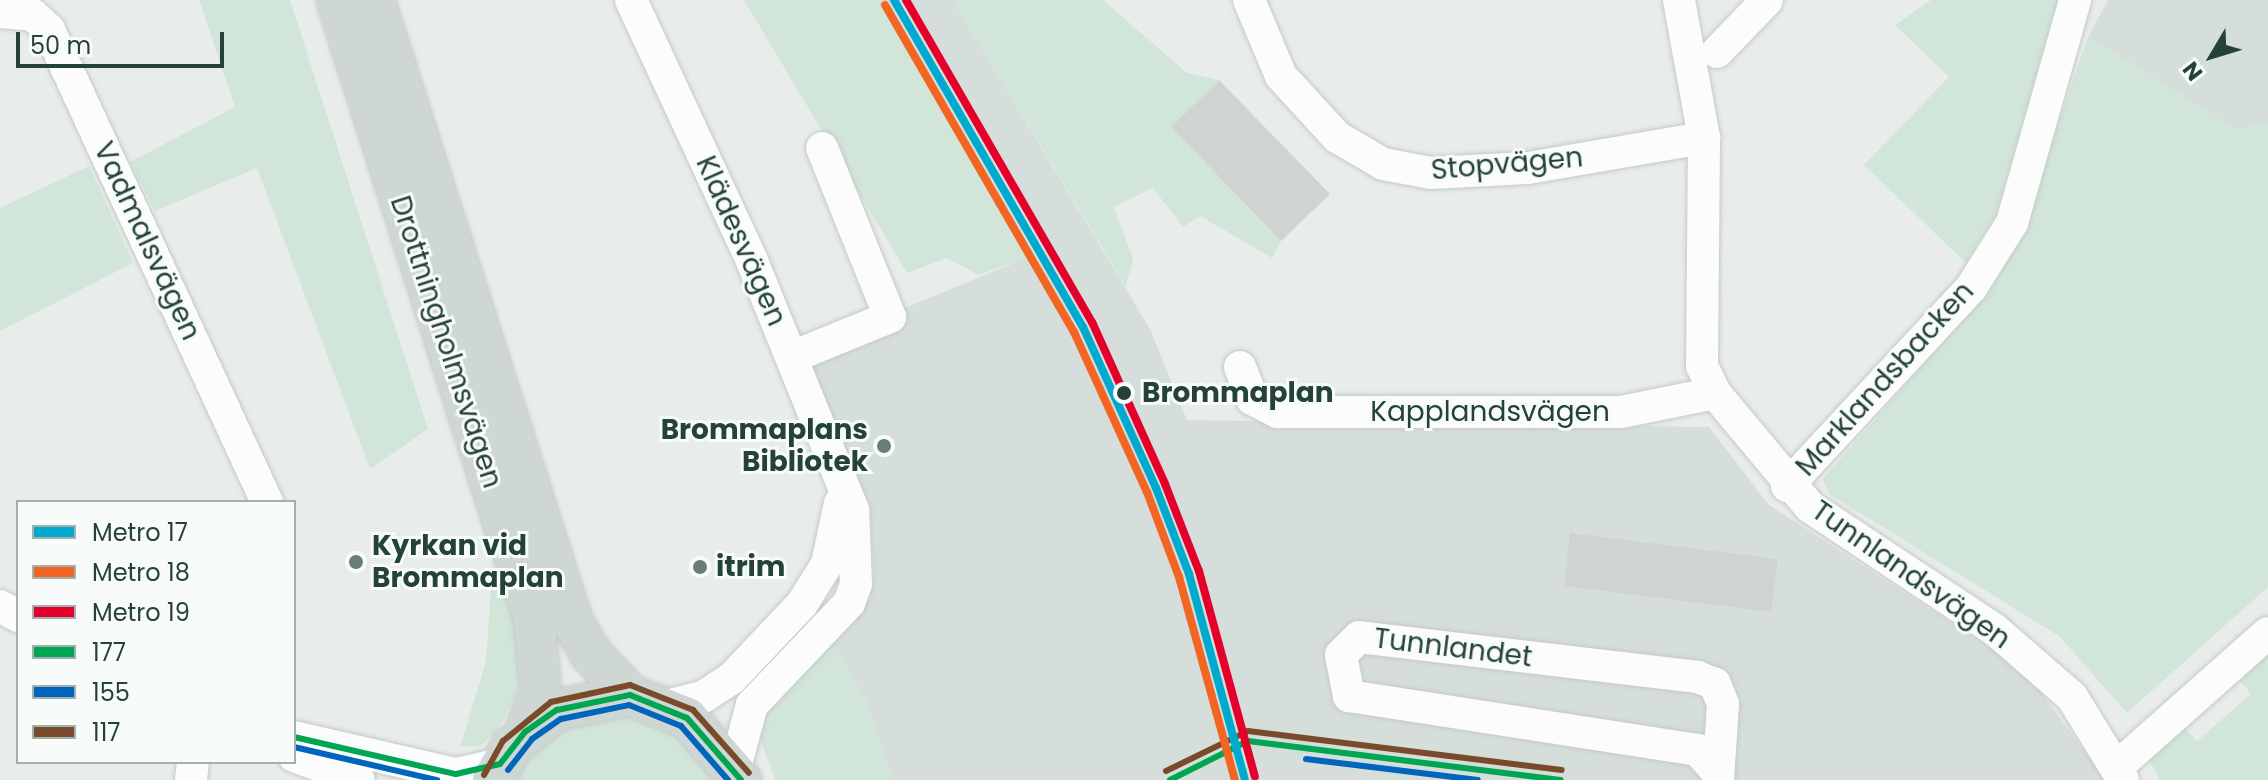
<!DOCTYPE html>
<html>
<head>
<meta charset="utf-8">
<style>
	body { margin:0 }
	#map { position:relative; width:2268px; height:780px; overflow:hidden; background:#e8edeb; font-family:Poppins,sans-serif }
	div>[style] { position:absolute }
	[style*='--x'] { left:calc(var(--x)*1px); top:calc(var(--y)*1px); width:calc(var(--w)*1px); rotate:calc(var(--a)*1deg) }
	.built>* { inset:0; background:#d6dedb }
	.green>* { inset:0; background:#d1e6d8 }
	.building>* { inset:0; background:#cfd4d2 }
	.roads { filter:drop-shadow(0 0 2px #c5cac8) drop-shadow(0 0 2px #c5cac8) }
	.minor>* { height:32px; margin:-16px; padding:0 16px; transform-origin:16px; border-radius:16px; background:#fcfcfc }
	.major>* { height:40px; margin:-20px; padding:0 20px; transform-origin:20px; border-radius:20px; background:#cfd7d5 }
	.bus-1>* { height:6px; margin:-3px; padding:0 3px; transform-origin:3px; border-radius:3px; background:#00a651 }
	.bus-2>* { height:6px; margin:-3px; padding:0 3px; transform-origin:3px; border-radius:3px; background:#0065bd }
	.bus-3>* { height:6px; margin:-3px; padding:0 3px; transform-origin:3px; border-radius:3px; background:#7a4b2a }
	.metro-1>* { height:8px; margin:-4px; padding:0 4px; transform-origin:4px; border-radius:4px; background:#00a9ce }
	.metro-2>* { height:8px; margin:-4px; padding:0 4px; transform-origin:4px; border-radius:4px; background:#f26522 }
	.metro-3>* { height:8px; margin:-4px; padding:0 4px; transform-origin:4px; border-radius:4px; background:#e4002b }
	.dots>* { width:22px; height:22px; translate:-50% -50%; box-sizing:border-box; border:4px solid #f7fbf9; border-radius:50% }
	span { translate:-50% -50%; white-space:nowrap; text-align:center; line-height:1.15; -webkit-text-stroke:6px #f7fbf9; paint-order:stroke }
	.street-label { font-size:28px; color:#24423a }
	.stop-label { font-size:28px; color:#24423a; font-weight:700 }
	.left { translate:0 -50%; text-align:left }
	.poi-label { font-size:28px; color:#24423a; font-weight:700 }
	.right { translate:-100% -50%; text-align:right }
	.legend { position:absolute; left:16px; top:500px; width:280px; height:264px; box-sizing:border-box; background:#f7fbf9; border:2px solid #a3b1ad; margin:0; padding:10px 14px; list-style:none; font-size:24px; color:#24423a }
	.legend li { display:flex; align-items:center; gap:16px; height:40px }
	.legend b { width:40px; border:2px solid #a3b1ad }
	.north { position:absolute; left:2172px; top:16px; width:80px; height:80px; -webkit-text-stroke:6px #f7fbf9; paint-order:stroke; rotate:232deg; font-size:22px; font-weight:700; line-height:32px; text-align:center; color:#24423a }
	.north::after { content:''; display:block; margin:auto; width:28px; height:36px; background:#24423a; clip-path:polygon(50% 0,100% 100%,50% 72%,0 100%) }
	.scale { position:absolute; left:16px; top:32px; width:208px; height:36px; box-sizing:border-box; border:4px solid #24423a; border-top:0; padding-left:10px; font-size:24px; line-height:28px; white-space:nowrap; color:#24423a; -webkit-text-stroke:6px #f7fbf9; paint-order:stroke }
</style>
</head>
<body>
<div id="map">
	<div class="built">
		<i style="clip-path:polygon(881px 0,953px 0,1150px 329px,1187px 420px,1709px 427px,1769px 505px,2024px 670px,2106px 780px,892px 780px,868px 704px,833px 643px,861px 613px,874px 581px,870px 508px,803px 350px,1028px 257px)"></i>
		<i style="clip-path:polygon(2108px 0,2268px 0,2268px 123px,2236px 130px,2088px 37px)"></i>
	</div>
	<div class="green">
		<i style="clip-path:polygon(199px 0,290px 0,428px 429px,370px 469px,257px 168px,155px 211px,130px 162px,235px 107px)"></i>
		<i style="clip-path:polygon(744px 0,881px 0,1028px 257px,979px 275px,947px 258px,907px 273px)"></i>
		<i style="clip-path:polygon(953px 0,1103px 0,1187px 73px,1219px 80px,1171px 127px,1281px 241px,1272px 258px,1200px 216px,1183px 227px,1153px 188px,1114px 207px,1133px 259px,1126px 287px)"></i>
		<i style="clip-path:polygon(1931px 0,2058px 0,1996px 214px,1966px 263px,1864px 165px,1949px 77px,1895px 25px)"></i>
		<i style="clip-path:polygon(2088px 37px,2236px 130px,2268px 123px,2268px 587px,2127px 713px,2059px 636px,1829px 494px,1823px 479px,1959px 324px,2022px 227px)"></i>
		<i style="clip-path:polygon(89px 166px,133px 263px,0 331px,0 208px)"></i>
		<i style="clip-path:polygon(504px 582px,524px 660px,517px 695px,496px 732px,480px 746px,460px 747px,486px 661px,491px 586px)"></i>
		<i style="clip-path:polygon(833px 643px,868px 704px,892px 780px,775px 780px,759px 735px,764px 709px)"></i>
		<i style="clip-path:polygon(2268px 650px,2268px 780px,2160px 780px,2149px 761px,2163px 744px,2182px 725px,2197px 741px,2251px 694px,2237px 677px)"></i>
		<i style="clip-path:polygon(619px 714px,686px 739px,720px 780px,513px 780px,538px 745px,562px 726px)"></i>
	</div>
	<div class="building">
		<i style="clip-path:polygon(1219px 80px,1330px 194px,1281px 241px,1171px 127px)"></i>
		<i style="clip-path:polygon(1570px 533px,1778px 559px,1771px 612px,1564px 586px)"></i>
	</div>
	<div class="roads">
		<div class="minor">
			<i style="--x:631;--y:0;--w:288;--a:65.1"></i>
			<i style="--x:752;--y:261;--w:269;--a:67.9"></i>
			<i style="--x:853;--y:510;--w:74;--a:87.7"></i>
			<i style="--x:856;--y:584;--w:20;--a:110"></i>
			<i style="--x:849;--y:603;--w:141;--a:133.6"></i>
			<i style="--x:752;--y:705;--w:64;--a:105.3"></i>
			<i style="--x:1249;--y:0;--w:82;--a:67.2"></i>
			<i style="--x:1281;--y:76;--w:83;--a:47.4"></i>
			<i style="--x:1337;--y:137;--w:53;--a:30.4"></i>
			<i style="--x:1383;--y:164;--w:49;--a:10.6"></i>
			<i style="--x:1431;--y:173;--w:97;--a:-3"></i>
			<i style="--x:1528;--y:168;--w:179;--a:-9.7"></i>
			<i style="--x:1679;--y:0;--w:140;--a:79.7"></i>
			<i style="--x:1704;--y:138;--w:228;--a:90.5"></i>
			<i style="--x:1702;--y:366;--w:30;--a:64"></i>
			<i style="--x:1715;--y:393;--w:148;--a:50.2"></i>
			<i style="--x:1810;--y:507;--w:222;--a:33.6"></i>
			<i style="--x:1995;--y:630;--w:102;--a:41"></i>
			<i style="--x:2072;--y:697;--w:97;--a:58.4"></i>
			<i style="--x:0;--y:12;--w:33;--a:5"></i>
			<i style="--x:33;--y:15;--w:22;--a:43"></i>
			<i style="--x:49;--y:30;--w:520;--a:65.21"></i>
			<i style="--x:1717;--y:52;--w:72;--a:-46.1"></i>
			<i style="--x:792;--y:357;--w:106;--a:-22.2"></i>
			<i style="--x:890;--y:317;--w:182;--a:-111.9"></i>
			<i style="--x:1240;--y:367;--w:34;--a:69"></i>
			<i style="--x:1252;--y:399;--w:29;--a:27"></i>
			<i style="--x:1278;--y:412;--w:343;--a:0"></i>
			<i style="--x:1621;--y:412;--w:96;--a:-11.4"></i>
			<i style="--x:1787;--y:486;--w:270;--a:-47.1"></i>
			<i style="--x:1971;--y:288;--w:77;--a:-57.8"></i>
			<i style="--x:2012;--y:223;--w:232;--a:-74.2"></i>
			<i style="--x:0;--y:606;--w:21;--a:29"></i>
			<i style="--x:666;--y:706;--w:38;--a:-14"></i>
			<i style="--x:703;--y:697;--w:33;--a:-33"></i>
			<i style="--x:731;--y:679;--w:103;--a:-46.6"></i>
			<i style="--x:802;--y:604;--w:47;--a:-58"></i>
			<i style="--x:827;--y:564;--w:62;--a:-78"></i>
			<i style="--x:294;--y:737;--w:166;--a:12.9"></i>
			<i style="--x:456;--y:774;--w:45;--a:-12.8"></i>
			<i style="--x:294;--y:756;--w:69;--a:20.3"></i>
			<i style="--x:2118;--y:766;--w:200;--a:-41.6"></i>
			<i style="--x:191;--y:780;--w:18;--a:-84"></i>
			<i style="--x:1718;--y:780;--w:76;--a:-86.2"></i>
			<i style="--x:1723;--y:704;--w:22;--a:-112"></i>
			<i style="--x:1715;--y:684;--w:18;--a:-158"></i>
			<i style="--x:1698;--y:677;--w:341;--a:-173.3"></i>
			<i style="--x:1359;--y:637;--w:25;--a:135"></i>
			<i style="--x:1341;--y:655;--w:42;--a:79"></i>
			<i style="--x:1349;--y:696;--w:353;--a:8.8"></i>
			<i style="--x:1698;--y:750;--w:30;--a:49"></i>
		</div>
		<div class="major">
			<i style="--x:337;--y:0;--w:649;--a:72.32"></i>
			<i style="--x:534;--y:618;--w:75;--a:84.7"></i>
			<i style="--x:541;--y:693;--w:42;--a:112.3"></i>
			<i style="--x:374;--y:0;--w:652;--a:72.32"></i>
			<i style="--x:572;--y:621;--w:38;--a:60"></i>
			<i style="--x:591;--y:654;--w:57;--a:46.4"></i>
			<i style="--x:493;--y:780;--w:38;--a:-61"></i>
			<i style="--x:511;--y:747;--w:59;--a:-38.8"></i>
			<i style="--x:557;--y:710;--w:75;--a:-11.6"></i>
			<i style="--x:630;--y:695;--w:61;--a:22"></i>
			<i style="--x:687;--y:718;--w:82;--a:48.9"></i>
		</div>
	</div>
	<div class="bus-1">
		<i style="--x:294;--y:737;--w:166;--a:12.9"></i>
		<i style="--x:456;--y:774;--w:45;--a:-12.8"></i>
		<i style="--x:500;--y:764;--w:41;--a:-52"></i>
		<i style="--x:525;--y:732;--w:39;--a:-35"></i>
		<i style="--x:557;--y:710;--w:75;--a:-11.6"></i>
		<i style="--x:630;--y:695;--w:61;--a:22"></i>
		<i style="--x:687;--y:718;--w:82;--a:48.9"></i>
		<i style="--x:1170;--y:780;--w:87;--a:-26.6"></i>
		<i style="--x:1248;--y:741;--w:315;--a:7.1"></i>
	</div>
	<div class="bus-2">
		<i style="--x:294;--y:747;--w:147;--a:13"></i>
		<i style="--x:1306;--y:759;--w:173;--a:7"></i>
		<i style="--x:508;--y:770;--w:39;--a:-52"></i>
		<i style="--x:532;--y:739;--w:35;--a:-35"></i>
		<i style="--x:561;--y:719;--w:69;--a:-11.6"></i>
		<i style="--x:629;--y:705;--w:56;--a:22"></i>
		<i style="--x:681;--y:726;--w:72;--a:49"></i>
	</div>
	<div class="bus-3">
		<i style="--x:1166;--y:771;--w:91;--a:-26"></i>
		<i style="--x:1248;--y:731;--w:316;--a:7.1"></i>
		<i style="--x:484;--y:775;--w:39;--a:-61"></i>
		<i style="--x:503;--y:741;--w:62;--a:-39.1"></i>
		<i style="--x:551;--y:702;--w:81;--a:-12.1"></i>
		<i style="--x:630;--y:685;--w:68;--a:21.6"></i>
		<i style="--x:693;--y:710;--w:84;--a:48.4"></i>
	</div>
	<div class="metro-1">
		<i style="--x:894;--y:0;--w:378;--a:60"></i>
		<i style="--x:1083;--y:327;--w:177;--a:65.6"></i>
		<i style="--x:1156;--y:488;--w:92;--a:69"></i>
		<i style="--x:1189;--y:574;--w:213;--a:74.8"></i>
	</div>
	<div class="metro-2">
		<i style="--x:885;--y:5;--w:378;--a:60"></i>
		<i style="--x:1074;--y:332;--w:176;--a:65.5"></i>
		<i style="--x:1147;--y:492;--w:91;--a:69.4"></i>
		<i style="--x:1179;--y:577;--w:211;--a:74.6"></i>
	</div>
	<div class="metro-3">
		<i style="--x:906;--y:0;--w:372;--a:60"></i>
		<i style="--x:1092;--y:322;--w:178;--a:65.7"></i>
		<i style="--x:1165;--y:484;--w:93;--a:68.7"></i>
		<i style="--x:1199;--y:571;--w:213;--a:74.8"></i>
	</div>
	<div class="dots">
		<i style="left:1124px;top:393px;background:#24423a"></i>
		<i style="left:884px;top:446px;background:#697e78"></i>
		<i style="left:356px;top:562px;background:#697e78"></i>
		<i style="left:700px;top:567px;background:#697e78"></i>
	</div>
	<div class="street-label">
		<span style="left:1507px;top:164px;rotate:-5deg">Stopvägen</span>
		<span style="left:147px;top:241px;rotate:65deg">Vadmalsvägen</span>
		<span style="left:741px;top:241px;rotate:66deg">Klädesvägen</span>
		<span style="left:446px;top:342px;rotate:72deg">Drottningholmsvägen</span>
		<span style="left:1885px;top:379px;rotate:-48deg">Marklandsbacken</span>
		<span style="left:1490px;top:412px">Kapplandsvägen</span>
		<span style="left:1911px;top:575px;rotate:35deg">Tunnlandsvägen</span>
		<span style="left:1453px;top:648px;rotate:7deg">Tunnlandet</span>
	</div>
	<div class="stop-label">
		<span class="left" style="left:1142px;top:393px">Brommaplan</span>
	</div>
	<div class="poi-label">
		<span class="right" style="left:868px;top:446px">Brommaplans<br>Bibliotek</span>
		<span class="left" style="left:372px;top:562px">Kyrkan vid<br>Brommaplan</span>
		<span class="left" style="left:716px;top:567px">itrim</span>
	</div>
	<ul class="legend">
	<li><b style="height:10px;background:#00a9ce"></b>Metro 17</li>
	<li><b style="height:10px;background:#f26522"></b>Metro 18</li>
	<li><b style="height:10px;background:#e4002b"></b>Metro 19</li>
	<li><b style="height:10px;background:#00a651"></b>177</li>
	<li><b style="height:10px;background:#0065bd"></b>155</li>
	<li><b style="height:10px;background:#7a4b2a"></b>117</li>
	</ul>
	<div class="north">N</div>
	<div class="scale">50 m</div>
</div>
</body>
</html>
